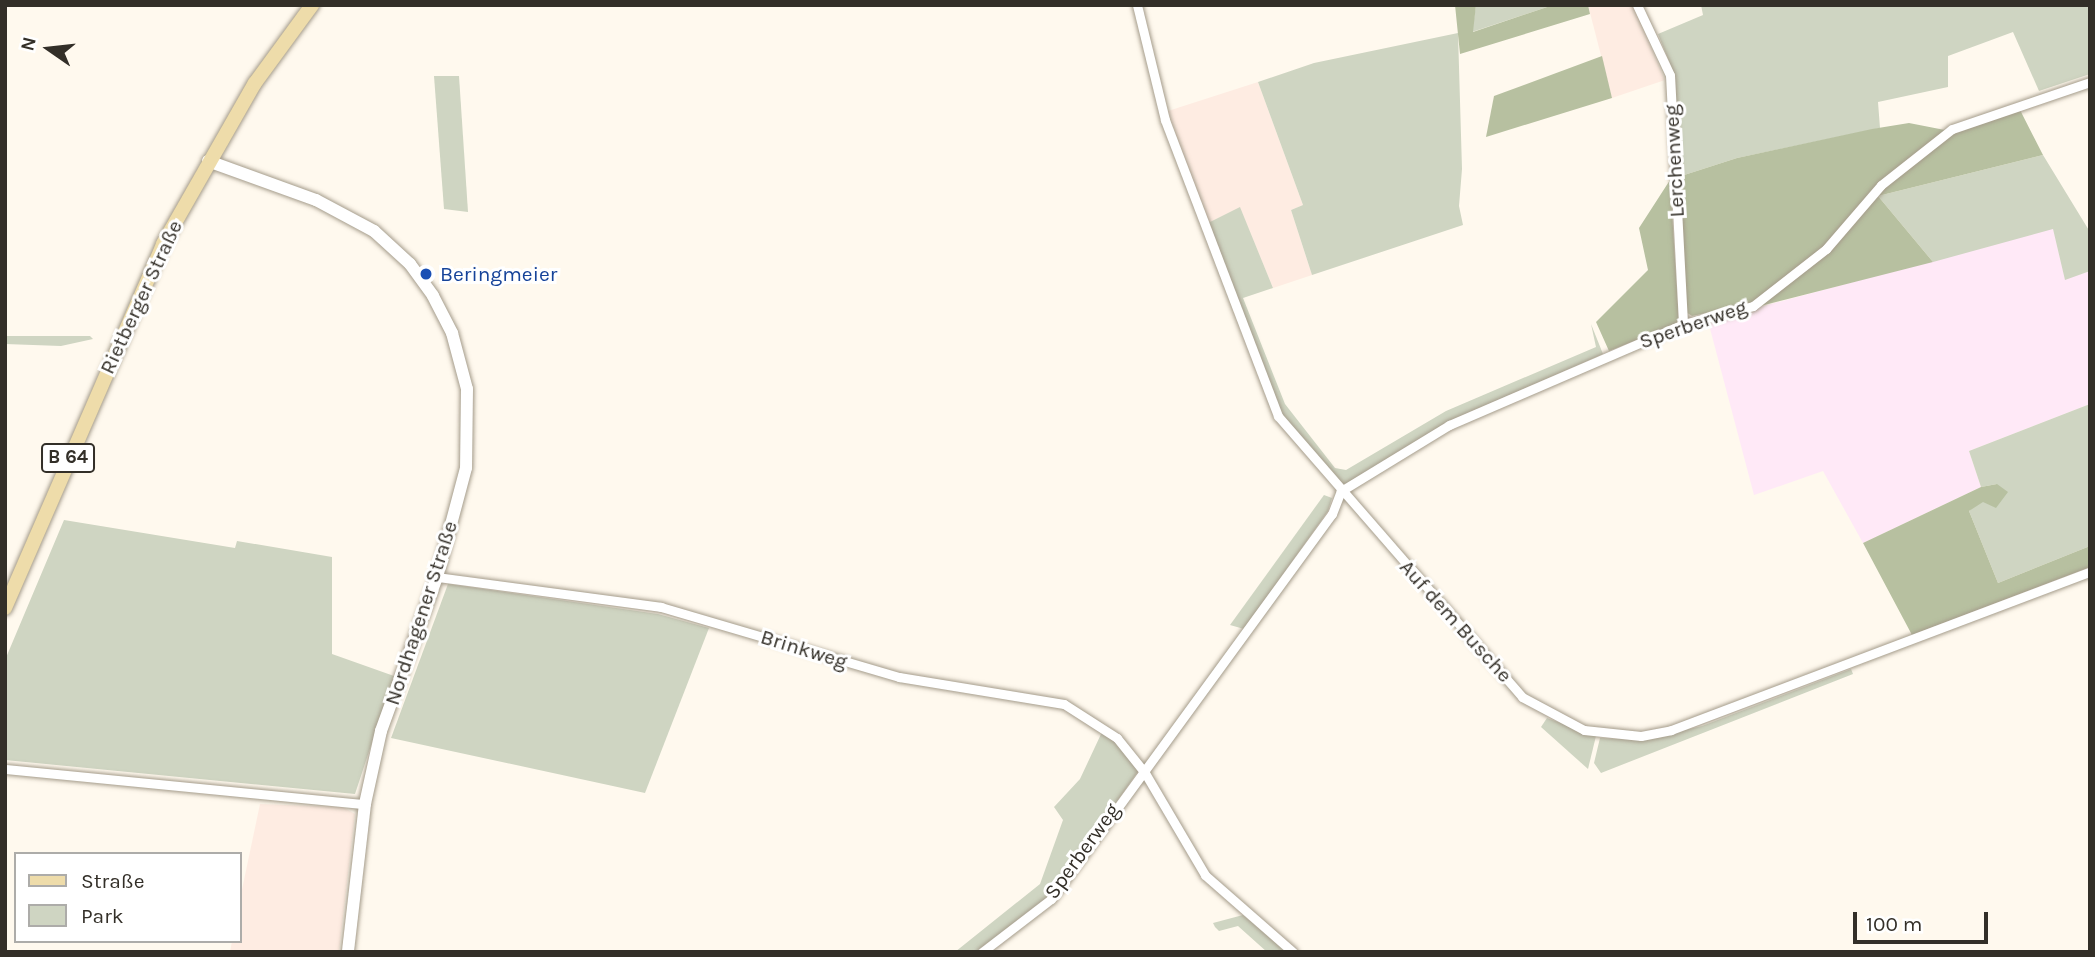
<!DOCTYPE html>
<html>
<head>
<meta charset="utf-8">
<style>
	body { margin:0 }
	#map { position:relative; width:2095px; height:957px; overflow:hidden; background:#fff9ee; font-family:Karla,sans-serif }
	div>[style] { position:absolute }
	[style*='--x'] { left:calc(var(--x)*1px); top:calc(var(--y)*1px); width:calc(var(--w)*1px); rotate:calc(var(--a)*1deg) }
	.commercial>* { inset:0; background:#feece2 }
	.industrial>* { inset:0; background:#ffe9f7 }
	.green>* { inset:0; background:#cfd5c2 }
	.forest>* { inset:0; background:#b7c0a0 }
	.roads { filter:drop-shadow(0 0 2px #a59c8b) drop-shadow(0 0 2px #a59c8b) }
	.street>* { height:9px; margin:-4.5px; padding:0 4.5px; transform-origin:4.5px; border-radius:4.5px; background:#fff }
	.secondary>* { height:12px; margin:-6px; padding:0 6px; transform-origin:6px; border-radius:6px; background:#fff }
	.primary>* { height:14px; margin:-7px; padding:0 7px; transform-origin:7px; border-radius:7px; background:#eedcaa }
	.dots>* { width:19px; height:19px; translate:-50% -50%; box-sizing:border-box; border:4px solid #fff; border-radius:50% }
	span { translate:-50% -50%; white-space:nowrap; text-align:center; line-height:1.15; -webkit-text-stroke:6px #fff; paint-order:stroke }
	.shield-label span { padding:2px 5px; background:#fff; border:2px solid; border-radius:5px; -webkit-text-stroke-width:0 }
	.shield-label { font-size:19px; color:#332f28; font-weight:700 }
	.street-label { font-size:21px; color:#332f28 }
	.transit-label { font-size:21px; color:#164399 }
	.left { translate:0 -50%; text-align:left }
	.frame { position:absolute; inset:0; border:7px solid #332f28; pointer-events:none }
	.legend { position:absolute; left:14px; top:852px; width:228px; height:91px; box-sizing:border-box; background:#fff; border:2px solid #adaca9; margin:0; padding:9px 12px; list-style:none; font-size:21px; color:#332f28 }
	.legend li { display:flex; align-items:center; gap:14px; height:35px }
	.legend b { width:35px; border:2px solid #adaca9 }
	.north { position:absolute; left:14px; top:14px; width:70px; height:70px; -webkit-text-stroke:5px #fff; paint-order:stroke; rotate:284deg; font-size:19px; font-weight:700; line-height:28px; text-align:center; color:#332f28 }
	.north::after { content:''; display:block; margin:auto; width:24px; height:32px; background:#332f28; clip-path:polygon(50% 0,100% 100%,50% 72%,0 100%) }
	.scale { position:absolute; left:1853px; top:912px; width:135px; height:32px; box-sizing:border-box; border:4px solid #332f28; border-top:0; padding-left:9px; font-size:21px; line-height:24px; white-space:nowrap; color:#332f28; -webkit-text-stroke:5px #fff; paint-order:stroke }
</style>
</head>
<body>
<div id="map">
	<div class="commercial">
		<i style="clip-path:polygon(1588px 5px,1633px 5px,1665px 80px,1612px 98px)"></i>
		<i style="clip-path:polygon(1258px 82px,1303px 205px,1291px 210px,1312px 275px,1273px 288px,1240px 208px,1206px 224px,1168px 111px)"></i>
		<i style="clip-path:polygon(260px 804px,343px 807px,355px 814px,339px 952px,230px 952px,232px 941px,240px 941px,240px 899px)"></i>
	</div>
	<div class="industrial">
		<i style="clip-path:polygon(2053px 228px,2065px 279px,2090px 271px,2090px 404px,1969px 451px,1981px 487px,1863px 543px,1823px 471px,1754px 495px,1708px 321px)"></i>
	</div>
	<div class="green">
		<i style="clip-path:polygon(1476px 5px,1553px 5px,1472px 32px)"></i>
		<i style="clip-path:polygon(1701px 5px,2090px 5px,2090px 74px,2039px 91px,2013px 32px,1948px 56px,1948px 87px,1878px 102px,1880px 128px,1737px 158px,1678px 177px,1675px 76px,1658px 34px,1703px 15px)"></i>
		<i style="clip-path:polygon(1458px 33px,1462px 169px,1459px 206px,1463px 225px,1312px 275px,1291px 210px,1303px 205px,1258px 82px,1314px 63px)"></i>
		<i style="clip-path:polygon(434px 76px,459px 76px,468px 212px,444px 209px)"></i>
		<i style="clip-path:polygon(2043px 155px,2090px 232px,2090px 271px,2065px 280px,2053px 229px,1933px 262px,1878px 196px)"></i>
		<i style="clip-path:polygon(1240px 207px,1273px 288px,1243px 298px,1285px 404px,1335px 468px,1346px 470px,1446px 411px,1596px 347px,1591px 324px,1603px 354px,1448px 422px,1343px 486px,1280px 412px,1206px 224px)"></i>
		<i style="clip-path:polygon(5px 336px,90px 336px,93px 339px,61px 346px,5px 344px)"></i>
		<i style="clip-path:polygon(2090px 404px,2090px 546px,1998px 583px,1969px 511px,1997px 484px,1981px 487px,1969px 451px)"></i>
		<i style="clip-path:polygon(1324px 495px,1332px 498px,1328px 511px,1244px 629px,1230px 625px)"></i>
		<i style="clip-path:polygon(64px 520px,235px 548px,237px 541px,332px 557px,332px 654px,394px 676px,355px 794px,5px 760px,5px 660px)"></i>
		<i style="clip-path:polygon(448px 584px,658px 614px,709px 628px,645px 793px,391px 738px)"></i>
		<i style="clip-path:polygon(1851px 669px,1853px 674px,1601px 773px,1594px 763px,1600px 738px,1641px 740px,1702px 726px)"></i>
		<i style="clip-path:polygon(1547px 718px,1596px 736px,1588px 769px,1541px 727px)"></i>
		<i style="clip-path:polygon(1102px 732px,1116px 741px,1139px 770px,1049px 898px,977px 952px,955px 952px,1040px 884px,1063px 820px,1054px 807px,1080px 779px)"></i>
		<i style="clip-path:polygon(1243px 915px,1288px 952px,1267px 952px,1238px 926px,1219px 931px,1215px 927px,1213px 923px)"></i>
	</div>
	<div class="forest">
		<i style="clip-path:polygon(1455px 5px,1476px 5px,1473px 32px,1553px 5px,1588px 5px,1590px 14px,1460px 54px)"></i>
		<i style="clip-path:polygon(1602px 56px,1612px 98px,1486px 137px,1494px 96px)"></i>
		<i style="clip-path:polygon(2019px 108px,2043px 155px,1878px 196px,1933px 262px,1756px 307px,1753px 303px,1692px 316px,1686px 312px,1678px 177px,1737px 158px,1872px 129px,1909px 123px,1955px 132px)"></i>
		<i style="clip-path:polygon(1670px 180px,1679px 323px,1609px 351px,1596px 322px,1648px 270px,1639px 228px)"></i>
		<i style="clip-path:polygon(1997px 484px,2008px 492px,1996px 508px,1983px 502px,1969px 511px,1998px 583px,2090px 546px,2090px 567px,1912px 635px,1863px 543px,1981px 487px)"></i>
	</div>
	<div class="roads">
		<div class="street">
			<i style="--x:1137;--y:5;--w:118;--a:76.3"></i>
			<i style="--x:1165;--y:120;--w:317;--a:69.1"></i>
			<i style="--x:1278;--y:416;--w:372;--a:49"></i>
			<i style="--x:1522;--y:697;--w:70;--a:28"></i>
			<i style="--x:1584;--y:730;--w:57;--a:6"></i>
			<i style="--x:1641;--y:736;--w:31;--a:-11"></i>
			<i style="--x:1671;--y:730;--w:448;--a:-20.7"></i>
			<i style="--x:1637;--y:5;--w:77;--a:64.8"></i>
			<i style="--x:1670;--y:75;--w:249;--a:87"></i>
			<i style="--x:437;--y:577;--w:226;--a:7.6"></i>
			<i style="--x:661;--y:607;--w:248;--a:16.4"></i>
			<i style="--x:899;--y:677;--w:167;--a:9.3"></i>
			<i style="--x:1064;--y:704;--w:63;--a:32.7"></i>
			<i style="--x:1117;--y:738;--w:45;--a:51.3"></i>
			<i style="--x:1145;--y:773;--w:118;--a:59.5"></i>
			<i style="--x:1205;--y:875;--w:117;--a:41.2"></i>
			<i style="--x:5;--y:769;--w:362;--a:5.6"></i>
			<i style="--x:982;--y:952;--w:87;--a:-37.5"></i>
			<i style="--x:1051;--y:899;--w:477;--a:-53.9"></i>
			<i style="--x:1332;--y:514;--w:25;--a:-69"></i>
			<i style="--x:1341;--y:491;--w:127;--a:-31.4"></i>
			<i style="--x:1449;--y:425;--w:255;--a:-23.3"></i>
			<i style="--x:1683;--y:324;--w:72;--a:-14.4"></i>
			<i style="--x:1753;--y:306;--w:93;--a:-38"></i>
			<i style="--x:1826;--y:249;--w:84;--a:-49.3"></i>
			<i style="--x:1881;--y:185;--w:90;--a:-38.3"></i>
			<i style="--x:1952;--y:129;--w:146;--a:-18.8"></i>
		</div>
		<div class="secondary">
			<i style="--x:208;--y:161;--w:115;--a:19.9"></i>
			<i style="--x:316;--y:200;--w:66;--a:28.1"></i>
			<i style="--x:374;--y:231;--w:49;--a:42.5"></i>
			<i style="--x:410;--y:264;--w:39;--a:54"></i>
			<i style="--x:433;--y:296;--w:42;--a:62.8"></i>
			<i style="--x:452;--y:333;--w:58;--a:75"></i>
			<i style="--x:467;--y:389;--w:79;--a:90.7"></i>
			<i style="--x:466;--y:468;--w:113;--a:104.9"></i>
			<i style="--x:437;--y:577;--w:164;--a:110"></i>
			<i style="--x:381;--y:731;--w:75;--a:102.4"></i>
			<i style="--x:365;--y:804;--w:149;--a:96.6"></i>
		</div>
		<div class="primary">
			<i style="--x:5;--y:608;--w:397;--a:-66.5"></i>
			<i style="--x:163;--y:244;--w:185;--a:-60.3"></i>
			<i style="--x:255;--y:83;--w:97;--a:-53.8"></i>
		</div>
	</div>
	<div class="dots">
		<i style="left:426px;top:274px;background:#1a4fb4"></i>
	</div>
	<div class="shield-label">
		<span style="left:68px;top:458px">B 64</span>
	</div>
	<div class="street-label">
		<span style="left:1674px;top:161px;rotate:-93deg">Lerchenweg</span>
		<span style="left:141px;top:297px;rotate:-65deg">Rietberger Straße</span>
		<span style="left:1693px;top:324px;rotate:-19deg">Sperberweg</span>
		<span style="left:421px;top:613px;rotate:-72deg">Nordhagener Straße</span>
		<span style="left:1456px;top:621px;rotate:48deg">Auf dem Busche</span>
		<span style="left:804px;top:649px;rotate:17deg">Brinkweg</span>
		<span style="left:1082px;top:851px;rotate:-54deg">Sperberweg</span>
	</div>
	<div class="transit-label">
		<span class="left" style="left:440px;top:274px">Beringmeier</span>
	</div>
	<div class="frame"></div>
	<ul class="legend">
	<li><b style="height:9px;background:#eedcaa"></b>Straße</li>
	<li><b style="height:19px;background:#cfd5c2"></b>Park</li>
	</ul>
	<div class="north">N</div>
	<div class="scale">100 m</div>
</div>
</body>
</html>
